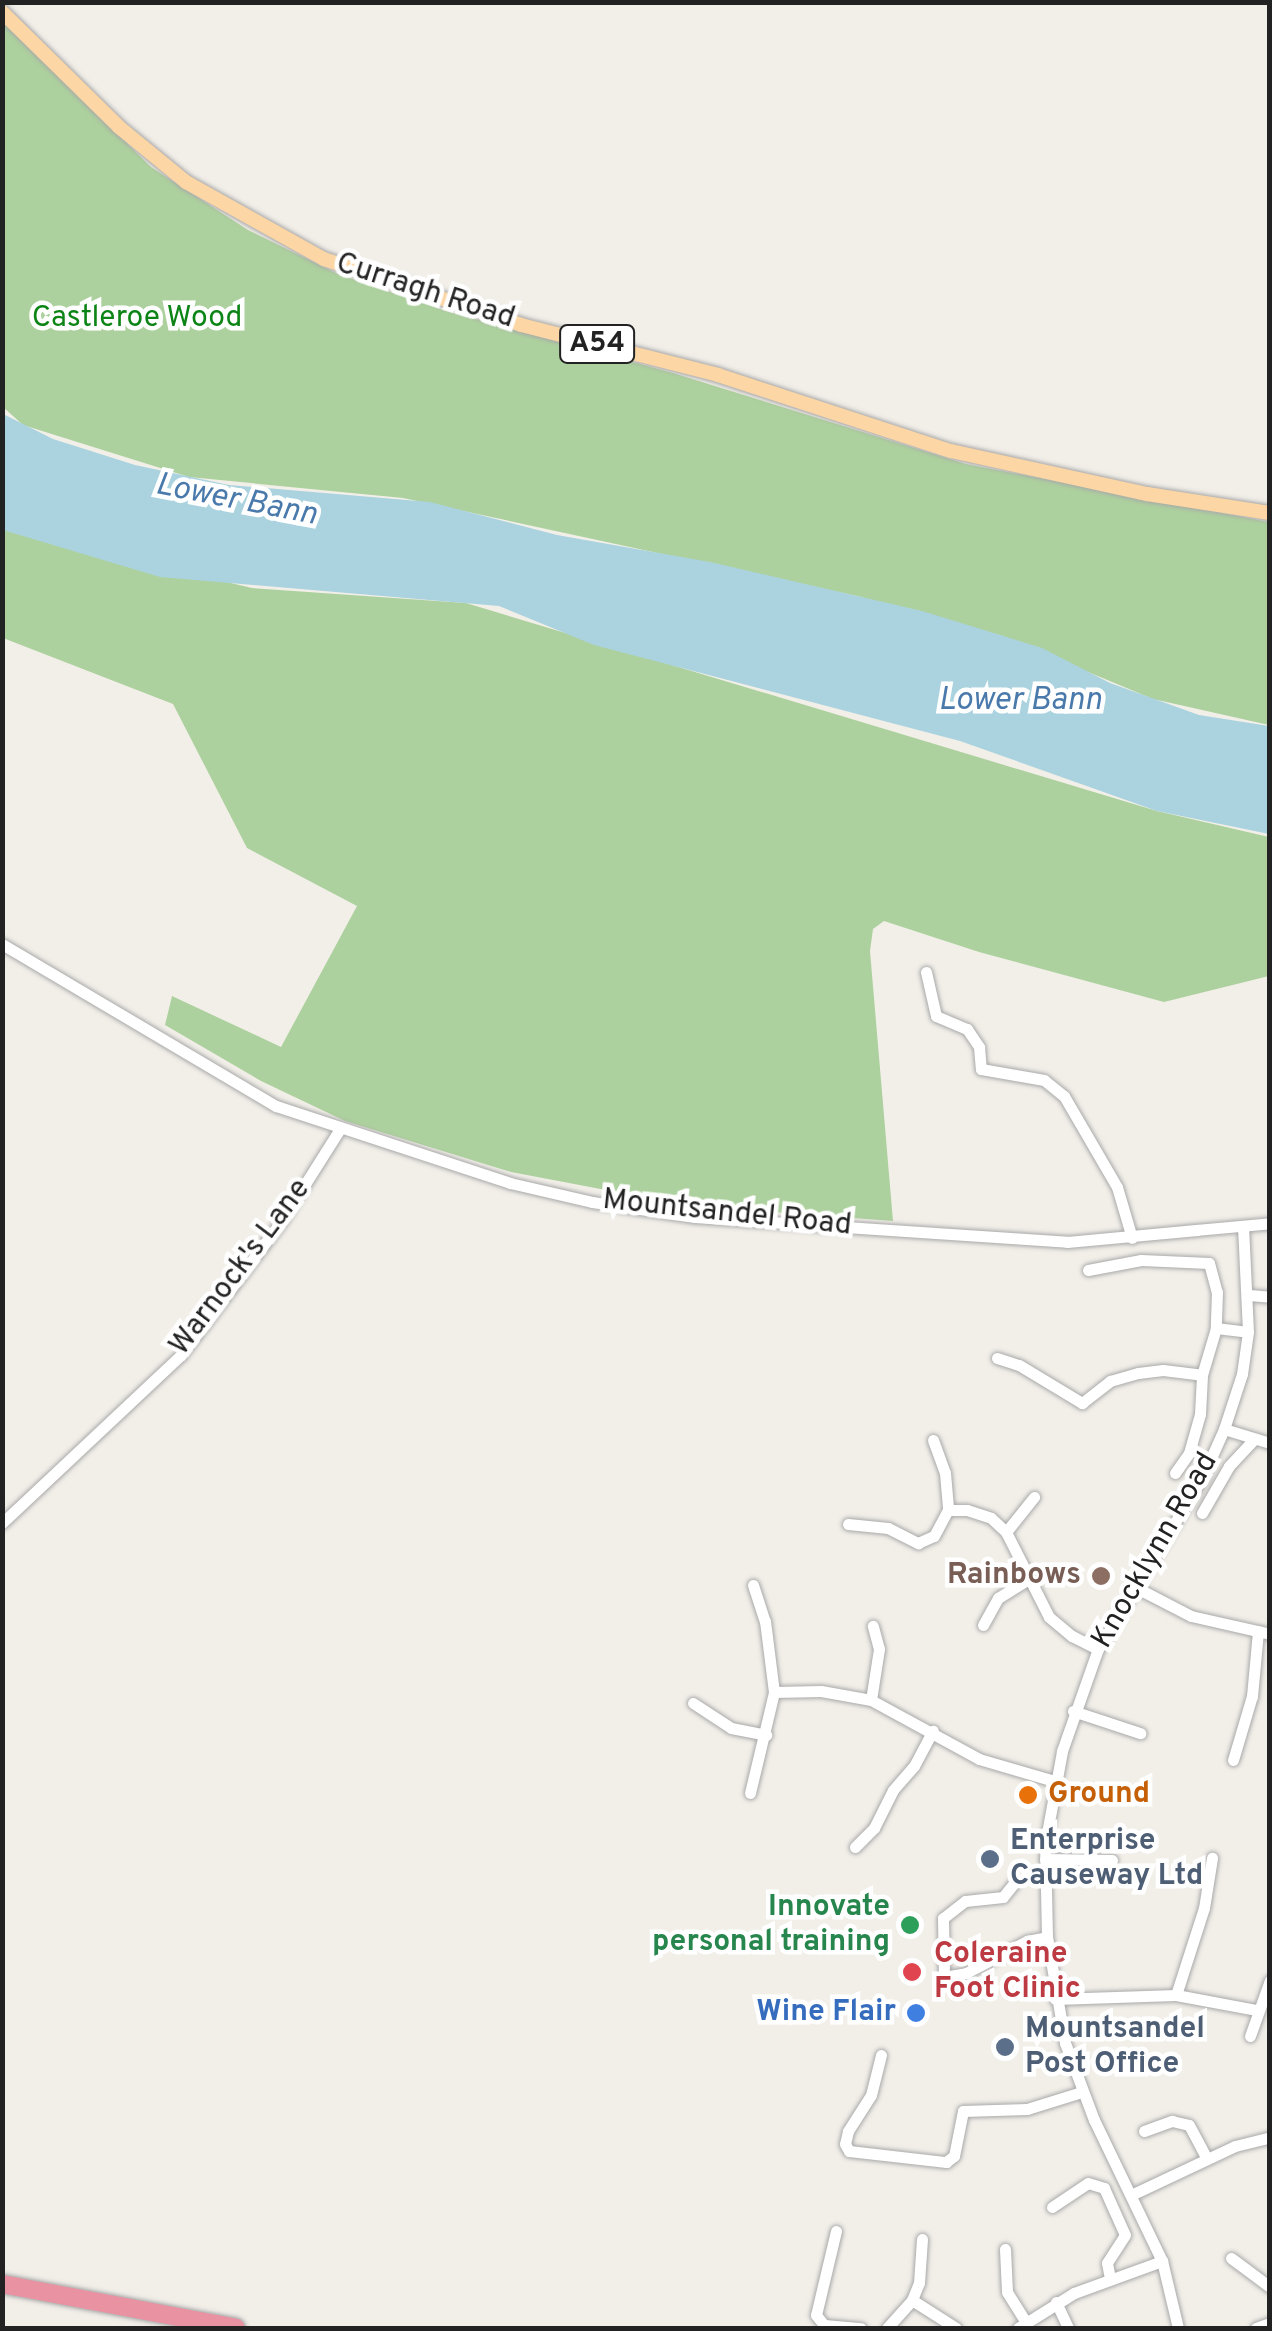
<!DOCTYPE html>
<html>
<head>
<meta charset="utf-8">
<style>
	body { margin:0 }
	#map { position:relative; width:1272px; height:2331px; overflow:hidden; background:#f2efe9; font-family:Overpass,sans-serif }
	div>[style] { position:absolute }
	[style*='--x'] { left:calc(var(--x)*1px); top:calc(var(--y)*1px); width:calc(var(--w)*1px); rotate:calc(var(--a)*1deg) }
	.forest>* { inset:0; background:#add19e }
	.water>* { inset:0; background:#aad3df }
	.roads { filter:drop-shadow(0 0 2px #a9a9a9) drop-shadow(0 0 2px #a9a9a9) }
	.minor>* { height:11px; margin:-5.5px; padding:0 5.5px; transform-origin:5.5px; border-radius:5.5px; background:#fff }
	.major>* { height:14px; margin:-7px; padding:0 7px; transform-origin:7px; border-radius:7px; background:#fcd6a4 }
	.highway>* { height:18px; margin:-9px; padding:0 9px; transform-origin:9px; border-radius:9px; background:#e892a2 }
	.dots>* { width:28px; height:28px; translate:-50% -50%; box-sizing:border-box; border:5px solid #fff; border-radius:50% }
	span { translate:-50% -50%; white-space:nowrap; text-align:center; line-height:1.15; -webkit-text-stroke:9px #fff; paint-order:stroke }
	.shield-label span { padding:2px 8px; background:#fff; border:2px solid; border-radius:8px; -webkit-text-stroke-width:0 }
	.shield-label { font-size:28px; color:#222; font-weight:700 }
	.street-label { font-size:30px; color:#222 }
	.park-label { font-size:30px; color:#0c8416 }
	.education-label { font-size:30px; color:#785e54; font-weight:700 }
	.right { translate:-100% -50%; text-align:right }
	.food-label { font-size:30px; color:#c56008; font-weight:700 }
	.left { translate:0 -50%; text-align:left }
	.service-label { font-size:30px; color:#4e5e75; font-weight:700 }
	.leisure-label { font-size:30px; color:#27864d; font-weight:700 }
	.health-label { font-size:30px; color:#be3a42; font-weight:700 }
	.shop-label { font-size:30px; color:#366cbe; font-weight:700 }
	.water-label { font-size:32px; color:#4a7aab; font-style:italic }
	.frame { position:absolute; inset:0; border:5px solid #222; pointer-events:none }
</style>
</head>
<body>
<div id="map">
	<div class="forest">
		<i style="clip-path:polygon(2px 20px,151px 167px,248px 230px,338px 274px,446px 311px,673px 373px,966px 464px,1269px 522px,1269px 725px,1153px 699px,999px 635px,857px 596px,403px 498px,189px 477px,23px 425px,3px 407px)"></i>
		<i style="clip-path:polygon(2px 529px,252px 588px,466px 603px,1157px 811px,1269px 837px,1269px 976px,1164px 1002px,979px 952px,884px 921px,873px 929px,870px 951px,893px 1221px,690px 1206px,511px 1172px,345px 1121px,261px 1081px,165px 1025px,172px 996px,281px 1047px,357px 906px,247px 848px,173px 704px,3px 638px)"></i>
	</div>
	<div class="water">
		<i style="clip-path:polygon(3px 414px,53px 439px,135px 465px,229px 485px,430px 502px,557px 535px,710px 562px,922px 611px,1042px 648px,1110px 683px,1199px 715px,1269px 726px,1269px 834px,1157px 811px,960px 741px,594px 645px,499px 606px,160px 577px,3px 530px)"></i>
	</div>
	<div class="roads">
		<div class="minor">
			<i style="--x:2;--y:944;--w:318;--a:30.6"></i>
			<i style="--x:276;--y:1106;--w:246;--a:18.2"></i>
			<i style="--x:510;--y:1183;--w:84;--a:13"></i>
			<i style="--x:592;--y:1202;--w:104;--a:8.3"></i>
			<i style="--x:695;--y:1217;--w:373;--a:3.8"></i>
			<i style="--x:1067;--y:1242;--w:204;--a:-5.3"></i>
			<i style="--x:926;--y:972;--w:45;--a:77.2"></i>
			<i style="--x:936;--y:1016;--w:34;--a:23"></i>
			<i style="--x:967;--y:1029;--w:22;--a:56"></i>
			<i style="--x:979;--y:1047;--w:22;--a:85"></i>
			<i style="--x:981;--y:1069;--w:64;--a:9.9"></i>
			<i style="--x:1044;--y:1080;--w:26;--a:39"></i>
			<i style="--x:1064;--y:1096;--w:105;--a:59.8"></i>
			<i style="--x:1117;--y:1187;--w:53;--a:73.6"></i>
			<i style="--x:1088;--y:1270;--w:54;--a:-10.7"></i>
			<i style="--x:1141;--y:1260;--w:68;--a:2.5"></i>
			<i style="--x:1209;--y:1263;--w:30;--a:75"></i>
			<i style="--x:1217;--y:1292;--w:36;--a:92"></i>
			<i style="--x:1216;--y:1328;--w:32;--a:7"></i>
			<i style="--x:1249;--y:1295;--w:21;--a:5"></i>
			<i style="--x:997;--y:1358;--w:23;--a:18"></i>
			<i style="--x:1019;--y:1365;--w:74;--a:31.1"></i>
			<i style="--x:1082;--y:1403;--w:36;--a:-38"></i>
			<i style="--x:1110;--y:1381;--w:29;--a:-16"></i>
			<i style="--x:1138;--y:1373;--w:25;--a:-7"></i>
			<i style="--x:1163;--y:1370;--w:39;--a:7"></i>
			<i style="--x:1224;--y:1429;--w:48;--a:16.9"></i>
			<i style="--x:933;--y:1440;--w:35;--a:70"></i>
			<i style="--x:945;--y:1473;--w:37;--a:85"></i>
			<i style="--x:948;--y:1510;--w:19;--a:0"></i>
			<i style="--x:967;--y:1510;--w:25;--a:18"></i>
			<i style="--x:991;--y:1518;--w:21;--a:43"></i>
			<i style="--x:1006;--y:1532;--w:95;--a:63.2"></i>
			<i style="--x:1049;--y:1617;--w:30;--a:40"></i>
			<i style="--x:1072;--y:1636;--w:29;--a:27"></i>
			<i style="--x:1175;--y:1473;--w:24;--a:-55"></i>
			<i style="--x:1189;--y:1453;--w:41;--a:-74.2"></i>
			<i style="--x:1200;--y:1414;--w:39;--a:-87"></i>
			<i style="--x:1202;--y:1375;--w:49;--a:-73.4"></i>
			<i style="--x:1202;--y:1513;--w:54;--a:-60.1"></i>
			<i style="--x:1229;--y:1466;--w:37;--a:-47"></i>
			<i style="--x:2;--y:1523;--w:245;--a:-43.2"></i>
			<i style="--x:181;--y:1355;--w:170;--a:-53.1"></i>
			<i style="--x:283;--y:1219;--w:107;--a:-57.7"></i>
			<i style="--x:848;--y:1524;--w:40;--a:5.7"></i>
			<i style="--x:888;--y:1528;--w:34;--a:27"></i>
			<i style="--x:918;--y:1543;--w:17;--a:-24"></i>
			<i style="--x:934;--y:1536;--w:30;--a:-62"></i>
			<i style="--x:1006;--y:1532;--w:45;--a:-51.3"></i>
			<i style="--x:753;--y:1585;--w:38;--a:72"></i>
			<i style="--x:765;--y:1621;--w:72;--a:82.8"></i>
			<i style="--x:774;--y:1692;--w:47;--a:-1.2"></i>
			<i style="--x:821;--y:1691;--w:51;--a:10.2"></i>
			<i style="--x:871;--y:1700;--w:123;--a:28.6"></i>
			<i style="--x:979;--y:1759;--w:78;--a:16.3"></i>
			<i style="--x:1133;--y:1586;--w:65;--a:27.3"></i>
			<i style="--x:1191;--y:1616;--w:81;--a:12.8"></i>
			<i style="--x:983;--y:1625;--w:31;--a:-61"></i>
			<i style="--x:998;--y:1598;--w:34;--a:-32"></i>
			<i style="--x:871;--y:1700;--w:52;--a:-81.1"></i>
			<i style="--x:879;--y:1649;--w:24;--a:-105"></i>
			<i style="--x:693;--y:1703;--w:45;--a:33.3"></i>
			<i style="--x:731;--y:1728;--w:36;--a:11"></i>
			<i style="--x:1073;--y:1711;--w:71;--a:18.2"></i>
			<i style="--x:1233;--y:1760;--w:67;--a:-73.5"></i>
			<i style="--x:1252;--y:1696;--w:65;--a:-84.7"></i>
			<i style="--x:750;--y:1793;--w:104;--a:-76.6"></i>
			<i style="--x:855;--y:1847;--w:27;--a:-45"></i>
			<i style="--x:874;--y:1828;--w:42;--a:-63.4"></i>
			<i style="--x:893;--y:1790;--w:32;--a:-49"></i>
			<i style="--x:914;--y:1766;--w:40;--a:-62"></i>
			<i style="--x:1045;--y:1859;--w:67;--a:0.9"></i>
			<i style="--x:1015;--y:1882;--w:19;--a:129"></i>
			<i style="--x:1003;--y:1897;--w:38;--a:174"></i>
			<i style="--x:965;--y:1901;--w:28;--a:142"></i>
			<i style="--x:943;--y:1918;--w:59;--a:89"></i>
			<i style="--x:944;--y:1977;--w:22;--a:-10"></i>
			<i style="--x:966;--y:1973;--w:69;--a:-27.7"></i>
			<i style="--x:1027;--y:1941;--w:20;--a:-11"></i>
			<i style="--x:1176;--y:1995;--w:91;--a:-72.2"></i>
			<i style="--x:1204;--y:1908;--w:51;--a:-80.9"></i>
			<i style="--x:1055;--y:1999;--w:121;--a:-1.9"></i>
			<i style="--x:1176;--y:1995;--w:81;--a:10.6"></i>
			<i style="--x:1250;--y:2036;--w:59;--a:-70.3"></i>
			<i style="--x:881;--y:2055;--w:41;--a:104"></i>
			<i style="--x:871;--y:2095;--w:43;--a:122.6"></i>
			<i style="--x:848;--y:2131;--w:13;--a:103"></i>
			<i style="--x:845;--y:2144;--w:8;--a:60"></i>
			<i style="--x:849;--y:2151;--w:98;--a:6.5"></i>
			<i style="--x:946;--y:2162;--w:10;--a:-37"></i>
			<i style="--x:954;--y:2156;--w:46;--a:-78.7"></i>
			<i style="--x:963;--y:2111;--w:64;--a:-1.8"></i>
			<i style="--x:1027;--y:2109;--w:58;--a:-17.2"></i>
			<i style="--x:1144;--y:2131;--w:30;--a:-20"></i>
			<i style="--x:1172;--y:2121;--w:17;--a:13"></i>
			<i style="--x:1189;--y:2125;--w:38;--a:62"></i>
			<i style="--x:1131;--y:2195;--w:115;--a:-25.2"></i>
			<i style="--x:1235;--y:2146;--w:36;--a:-14"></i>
			<i style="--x:1052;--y:2207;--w:43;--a:-33.7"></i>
			<i style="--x:1088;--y:2183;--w:17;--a:17"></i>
			<i style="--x:1104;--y:2188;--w:51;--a:65.9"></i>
			<i style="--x:1125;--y:2235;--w:33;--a:123"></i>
			<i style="--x:1107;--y:2263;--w:16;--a:79"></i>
			<i style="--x:836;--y:2231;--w:86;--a:103.4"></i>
			<i style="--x:816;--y:2315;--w:13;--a:51"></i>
			<i style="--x:824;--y:2325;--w:37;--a:5"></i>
			<i style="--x:1005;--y:2249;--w:43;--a:87.3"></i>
			<i style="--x:1007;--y:2292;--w:36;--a:58"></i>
			<i style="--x:1231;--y:2258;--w:49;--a:36.6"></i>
			<i style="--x:912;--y:2300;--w:52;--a:32.5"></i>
			<i style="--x:1056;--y:2302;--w:29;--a:65"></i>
			<i style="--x:887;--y:2328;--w:38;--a:-48"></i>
			<i style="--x:912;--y:2300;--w:18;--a:-68"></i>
			<i style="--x:919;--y:2283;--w:44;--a:-86.1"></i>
			<i style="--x:1018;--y:2328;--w:66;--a:-32"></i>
			<i style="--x:1074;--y:2293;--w:94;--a:-20"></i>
			<i style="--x:1178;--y:2328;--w:69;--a:-103.4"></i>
			<i style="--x:1162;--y:2261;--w:157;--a:-115.7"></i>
			<i style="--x:1094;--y:2120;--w:82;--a:-110.6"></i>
			<i style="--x:1065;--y:2043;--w:108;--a:-99.6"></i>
			<i style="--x:1047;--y:1937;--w:93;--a:-91.2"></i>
			<i style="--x:1045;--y:1844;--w:95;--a:-79.6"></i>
			<i style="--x:1062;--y:1751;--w:108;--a:-70.6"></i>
			<i style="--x:1098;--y:1649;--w:202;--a:-58.7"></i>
			<i style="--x:1203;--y:1476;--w:51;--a:-65.9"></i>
			<i style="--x:1224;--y:1429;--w:58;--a:-71.9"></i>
			<i style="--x:1242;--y:1374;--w:42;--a:-81.9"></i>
			<i style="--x:1248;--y:1332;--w:105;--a:-92.7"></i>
			<i style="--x:1256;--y:2328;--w:15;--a:-20"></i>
		</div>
		<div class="major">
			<i style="--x:2;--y:12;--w:164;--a:44.5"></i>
			<i style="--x:119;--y:127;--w:87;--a:39.4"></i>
			<i style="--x:186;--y:182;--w:158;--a:29.2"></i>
			<i style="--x:324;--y:259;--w:208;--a:18.5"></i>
			<i style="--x:521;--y:325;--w:203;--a:14.2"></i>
			<i style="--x:718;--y:375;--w:245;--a:18.1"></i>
			<i style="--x:951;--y:451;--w:201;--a:12.4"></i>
			<i style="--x:1147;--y:494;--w:124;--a:8.8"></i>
		</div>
		<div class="highway">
			<i style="--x:2;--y:2284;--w:238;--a:10.6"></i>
		</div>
	</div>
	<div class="dots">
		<i style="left:1101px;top:1576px;background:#8d6e63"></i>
		<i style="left:1028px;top:1795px;background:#e8710a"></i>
		<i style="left:990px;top:1859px;background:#5c6f8a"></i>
		<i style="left:910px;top:1925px;background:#2e9e5b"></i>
		<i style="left:912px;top:1972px;background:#e0444e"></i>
		<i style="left:916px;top:2013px;background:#3f7fe0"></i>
		<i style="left:1005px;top:2047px;background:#5c6f8a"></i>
	</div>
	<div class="shield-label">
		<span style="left:597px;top:344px">A54</span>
	</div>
	<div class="street-label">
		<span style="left:425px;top:292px;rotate:18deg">Curragh Road</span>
		<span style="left:727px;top:1214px;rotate:6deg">Mountsandel Road</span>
		<span style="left:241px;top:1268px;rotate:-53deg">Warnock's Lane</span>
		<span style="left:1156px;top:1551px;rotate:-60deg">Knocklynn Road</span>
	</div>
	<div class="park-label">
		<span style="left:137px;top:319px">Castleroe Wood</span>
	</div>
	<div class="education-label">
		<span class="right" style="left:1081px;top:1576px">Rainbows</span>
	</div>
	<div class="food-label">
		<span class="left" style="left:1048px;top:1795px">Ground</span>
	</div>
	<div class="service-label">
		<span class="left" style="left:1010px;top:1859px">Enterprise<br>Causeway Ltd</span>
		<span class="left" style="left:1025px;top:2047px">Mountsandel<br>Post Office</span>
	</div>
	<div class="leisure-label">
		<span class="right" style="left:890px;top:1925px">Innovate<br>personal training</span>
	</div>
	<div class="health-label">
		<span class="left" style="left:934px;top:1972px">Coleraine<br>Foot Clinic</span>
	</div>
	<div class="shop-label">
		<span class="right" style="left:896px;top:2013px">Wine Flair</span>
	</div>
	<div class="water-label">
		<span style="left:236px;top:501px;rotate:11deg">Lower Bann</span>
		<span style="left:1020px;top:701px">Lower Bann</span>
	</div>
	<div class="frame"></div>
</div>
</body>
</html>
